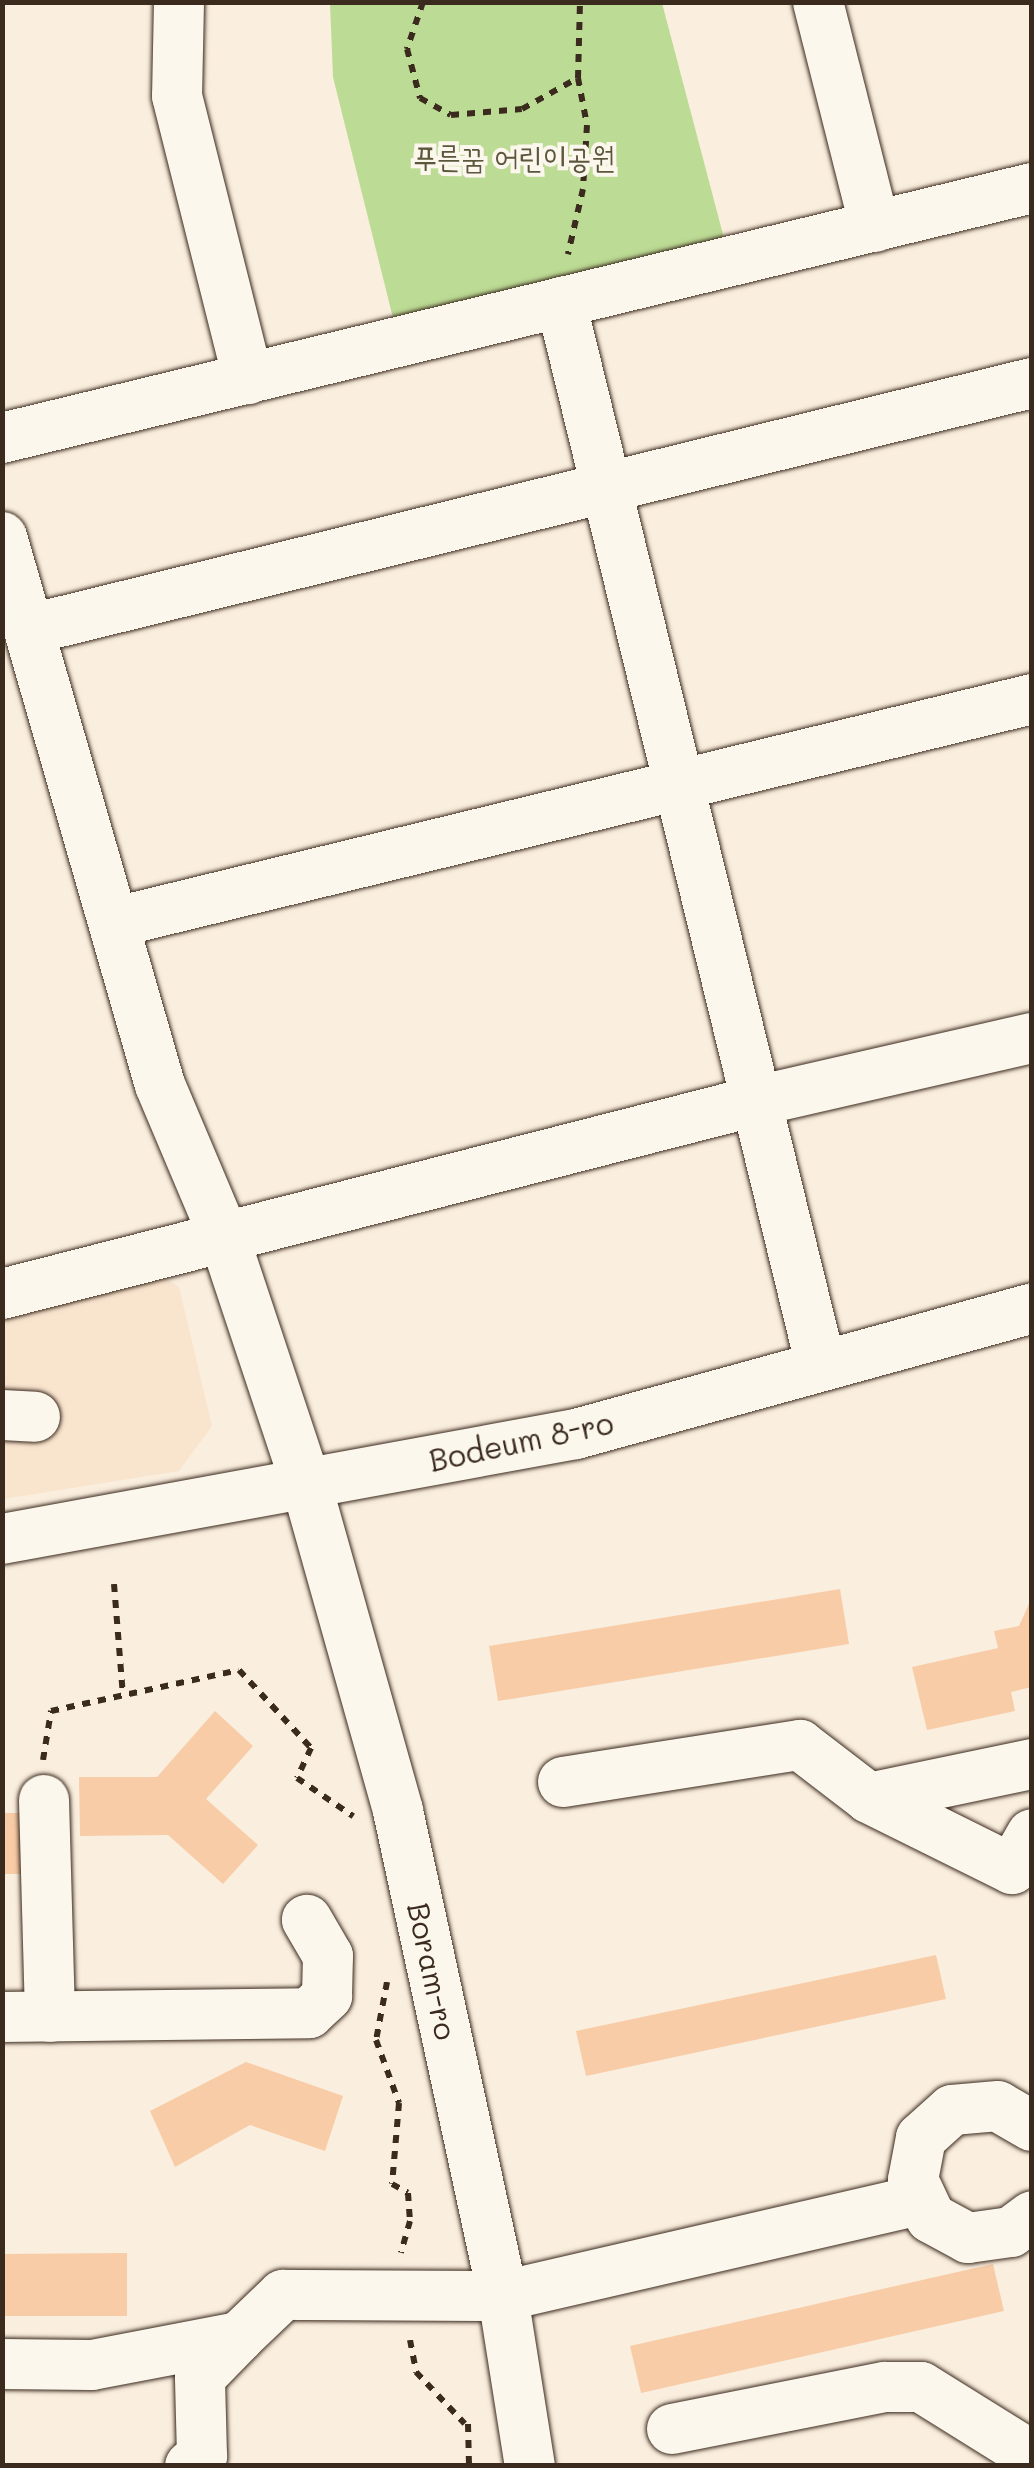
<!DOCTYPE html>
<html>
<head>
<meta charset="utf-8">
<style>
	body { margin:0 }
	#map { position:relative; width:1034px; height:2468px; overflow:hidden; background:#faeede; font-family:Mali,"Poor Story",sans-serif }
	div>[style] { position:absolute }
	[style*='--x'] { left:calc(var(--x)*1px); top:calc(var(--y)*1px); width:calc(var(--w)*1px); rotate:calc(var(--a)*1deg) }
	.built>* { inset:0; background:#f9e4ce }
	.green>* { inset:0; background:#bcdb94 }
	.building>* { inset:0; background:#f8cca7 }
	.path>* { height:6px; margin-top:-3px; transform-origin:0; background:repeating-linear-gradient(90deg,#3b2a1e 0 8px,transparent 0 16px) }
	.roads { filter:drop-shadow(0 0 2px #3b2a1e) drop-shadow(0 0 2px #3b2a1e) }
	.minor>* { height:50px; margin:-25px; padding:0 25px; transform-origin:25px; border-radius:25px; background:#fbf7ec }
	span { translate:-50% -50%; white-space:nowrap; text-align:center; line-height:1.15; -webkit-text-stroke:8px #fbf7ec; paint-order:stroke }
	.park-label { font-size:30px; color:#5b563c }
	.street-label { font-size:30px; color:#3b2a1e }
	.frame { position:absolute; inset:0; border:5px solid #3b2a1e; pointer-events:none }
</style>
</head>
<body>
<div id="map">
	<div class="built">
		<i style="clip-path:polygon(153px 1270px,179px 1287px,212px 1426px,179px 1471px,3px 1499px,3px 1314px)"></i>
	</div>
	<div class="green">
		<i style="clip-path:polygon(330px 3px,662px 3px,730px 261px,399px 342px,333px 77px)"></i>
	</div>
	<div class="building">
		<i style="clip-path:polygon(840px 1589px,849px 1644px,498px 1701px,489px 1646px)"></i>
		<i style="clip-path:polygon(1032px 1597px,1032px 1687px,1011px 1692px,1015px 1711px,927px 1730px,912px 1667px,998px 1648px,994px 1631px,1019px 1626px)"></i>
		<i style="clip-path:polygon(215px 1711px,253px 1746px,206px 1799px,258px 1845px,223px 1884px,168px 1835px,80px 1836px,79px 1777px,157px 1777px)"></i>
		<i style="clip-path:polygon(2px 1813px,23px 1813px,23px 1874px,2px 1874px)"></i>
		<i style="clip-path:polygon(936px 1955px,946px 1999px,586px 2076px,576px 2031px)"></i>
		<i style="clip-path:polygon(246px 2062px,343px 2096px,325px 2151px,250px 2125px,175px 2167px,150px 2111px)"></i>
		<i style="clip-path:polygon(127px 2253px,127px 2316px,2px 2316px,2px 2254px)"></i>
		<i style="clip-path:polygon(993px 2264px,1004px 2311px,641px 2393px,630px 2346px)"></i>
	</div>
	<div class="path">
		<i style="--x:423;--y:2;--w:50;--a:108.8"></i>
		<i style="--x:407;--y:49;--w:51;--a:75.1"></i>
		<i style="--x:420;--y:98;--w:35;--a:29"></i>
		<i style="--x:451;--y:115;--w:71;--a:-4.8"></i>
		<i style="--x:522;--y:109;--w:64;--a:-29"></i>
		<i style="--x:578;--y:78;--w:48;--a:79.2"></i>
		<i style="--x:587;--y:125;--w:64;--a:93.6"></i>
		<i style="--x:583;--y:189;--w:67;--a:103"></i>
		<i style="--x:578;--y:78;--w:76;--a:-88.5"></i>
		<i style="--x:114;--y:1584;--w:111;--a:85.4"></i>
		<i style="--x:43;--y:1760;--w:50;--a:-80.7"></i>
		<i style="--x:51;--y:1711;--w:192;--a:-12.3"></i>
		<i style="--x:239;--y:1670;--w:106;--a:47.3"></i>
		<i style="--x:311;--y:1748;--w:33;--a:115"></i>
		<i style="--x:297;--y:1778;--w:68;--a:34.2"></i>
		<i style="--x:387;--y:1982;--w:59;--a:100.7"></i>
		<i style="--x:376;--y:2040;--w:67;--a:69.9"></i>
		<i style="--x:399;--y:2103;--w:81;--a:94.9"></i>
		<i style="--x:392;--y:2184;--w:18;--a:29"></i>
		<i style="--x:408;--y:2193;--w:28;--a:86"></i>
		<i style="--x:410;--y:2221;--w:33;--a:106"></i>
		<i style="--x:410;--y:2340;--w:33;--a:79"></i>
		<i style="--x:416;--y:2372;--w:71;--a:46.7"></i>
		<i style="--x:468;--y:2424;--w:42;--a:88.6"></i>
	</div>
	<div class="roads">
		<div class="minor">
			<i style="--x:179;--y:2;--w:94;--a:91.2"></i>
			<i style="--x:177;--y:96;--w:292;--a:75.9"></i>
			<i style="--x:818;--y:2;--w:232;--a:75.8"></i>
			<i style="--x:561;--y:302;--w:1091;--a:76.27"></i>
			<i style="--x:2;--y:438;--w:1060;--a:-13.64"></i>
			<i style="--x:2;--y:537;--w:570;--a:73.92"></i>
			<i style="--x:160;--y:1085;--w:162;--a:67.1"></i>
			<i style="--x:223;--y:1234;--w:262;--a:71.6"></i>
			<i style="--x:306;--y:1483;--w:341;--a:74.3"></i>
			<i style="--x:398;--y:1811;--w:496;--a:77.8"></i>
			<i style="--x:503;--y:2296;--w:172;--a:81"></i>
			<i style="--x:31;--y:629;--w:1031;--a:-13.81"></i>
			<i style="--x:116;--y:922;--w:943;--a:-13.68"></i>
			<i style="--x:2;--y:1294;--w:774;--a:-14.36"></i>
			<i style="--x:752;--y:1102;--w:287;--a:-12.9"></i>
			<i style="--x:2;--y:1415;--w:33;--a:3"></i>
			<i style="--x:2;--y:1539;--w:584;--a:-10.37"></i>
			<i style="--x:576;--y:1434;--w:473;--a:-15.4"></i>
			<i style="--x:563;--y:1782;--w:240;--a:-8.9"></i>
			<i style="--x:800;--y:1745;--w:87;--a:37.5"></i>
			<i style="--x:869;--y:1798;--w:160;--a:26.4"></i>
			<i style="--x:1012;--y:1869;--w:40;--a:-60.3"></i>
			<i style="--x:869;--y:1798;--w:167;--a:-11.8"></i>
			<i style="--x:44;--y:1800;--w:217;--a:88.4"></i>
			<i style="--x:2;--y:2017;--w:307;--a:-0.7"></i>
			<i style="--x:309;--y:2013;--w:25;--a:-43"></i>
			<i style="--x:327;--y:1996;--w:40;--a:-88.6"></i>
			<i style="--x:328;--y:1956;--w:42;--a:-120.3"></i>
			<i style="--x:1032;--y:2126;--w:39;--a:-150"></i>
			<i style="--x:998;--y:2106;--w:46;--a:175"></i>
			<i style="--x:952;--y:2110;--w:42;--a:137.9"></i>
			<i style="--x:921;--y:2138;--w:43;--a:100.8"></i>
			<i style="--x:913;--y:2180;--w:42;--a:64.7"></i>
			<i style="--x:931;--y:2218;--w:42;--a:28.4"></i>
			<i style="--x:968;--y:2238;--w:43;--a:-7.9"></i>
			<i style="--x:1011;--y:2232;--w:26;--a:-37"></i>
			<i style="--x:2;--y:2364;--w:90;--a:0.6"></i>
			<i style="--x:92;--y:2365;--w:150;--a:-10.8"></i>
			<i style="--x:239;--y:2337;--w:61;--a:-43.7"></i>
			<i style="--x:283;--y:2295;--w:220;--a:0.3"></i>
			<i style="--x:503;--y:2296;--w:426;--a:-13"></i>
			<i style="--x:672;--y:2429;--w:217;--a:-11.2"></i>
			<i style="--x:885;--y:2387;--w:36;--a:0"></i>
			<i style="--x:921;--y:2387;--w:131;--a:31.9"></i>
			<i style="--x:190;--y:2466;--w:16;--a:-40"></i>
			<i style="--x:202;--y:2456;--w:79;--a:-91.5"></i>
			<i style="--x:200;--y:2377;--w:56;--a:-45.7"></i>
		</div>
	</div>
	<div class="park-label">
		<span style="left:514px;top:156px">푸른꿈 어린이공원</span>
	</div>
	<div class="street-label">
		<span style="left:521px;top:1441px;rotate:-12deg">Bodeum 8-ro</span>
		<span style="left:433px;top:1971px;rotate:78deg">Boram-ro</span>
	</div>
	<div class="frame"></div>
</div>
</body>
</html>
